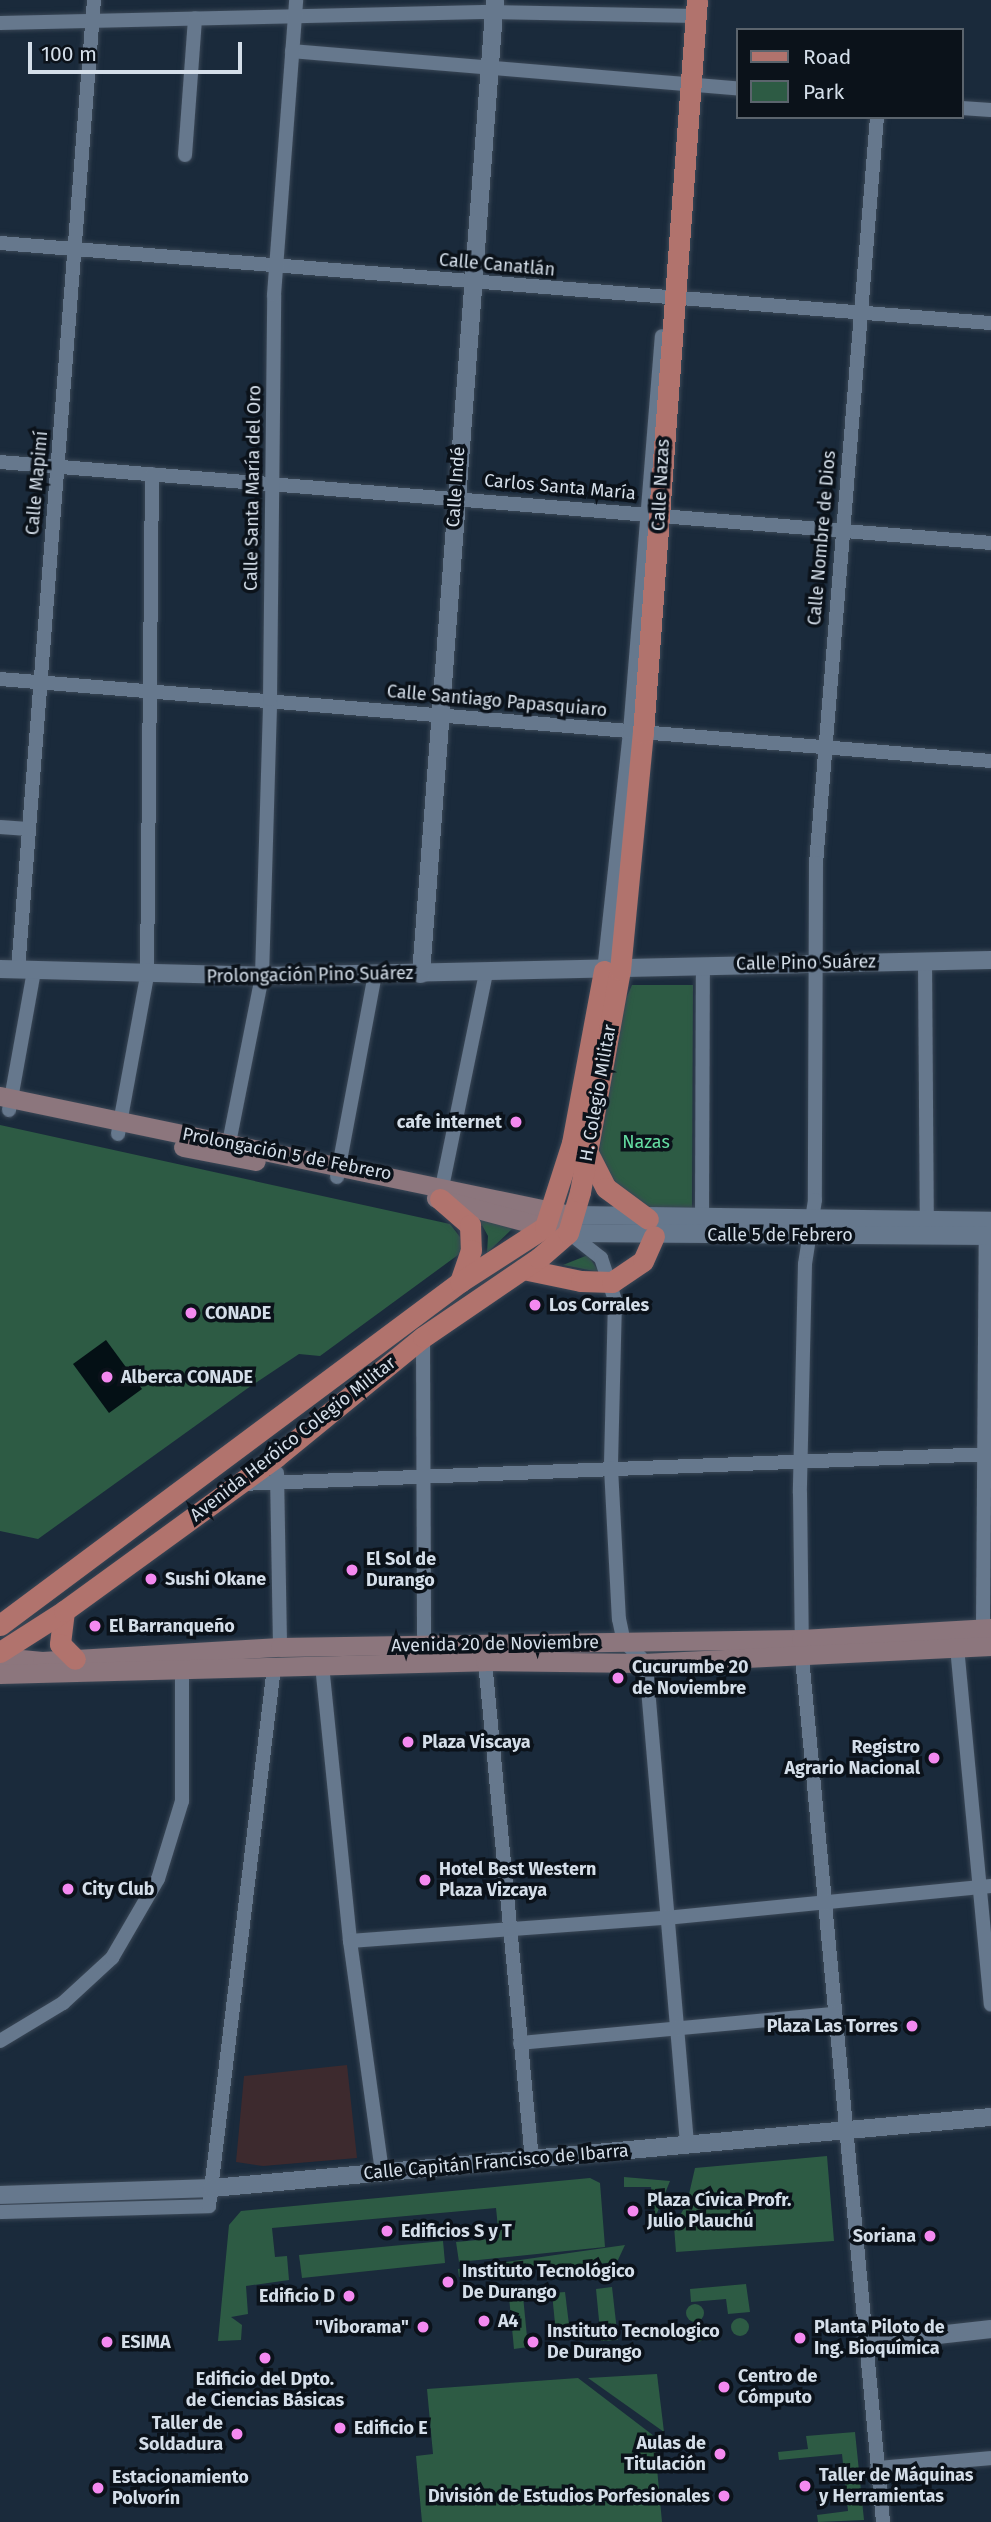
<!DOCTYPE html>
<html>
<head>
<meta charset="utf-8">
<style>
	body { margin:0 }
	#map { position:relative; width:991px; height:2522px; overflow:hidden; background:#1a2a3b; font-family:"Fira Sans",sans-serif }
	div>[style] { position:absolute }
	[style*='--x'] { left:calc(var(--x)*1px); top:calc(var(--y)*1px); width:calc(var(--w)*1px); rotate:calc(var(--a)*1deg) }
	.commercial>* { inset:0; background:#3d2a2e }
	.green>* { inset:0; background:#2d5b44 }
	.round { border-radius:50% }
	.water>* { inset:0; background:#041015 }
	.roads { filter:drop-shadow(0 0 2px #3a4756) drop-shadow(0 0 2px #3a4756) }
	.minor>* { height:14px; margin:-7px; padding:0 7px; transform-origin:7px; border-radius:7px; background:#66788d }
	.tertiary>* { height:18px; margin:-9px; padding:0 9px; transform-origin:9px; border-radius:9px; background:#66788d }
	.secondary>* { height:19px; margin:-9.5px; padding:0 9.5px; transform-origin:9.5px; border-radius:9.5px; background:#8c767d }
	.primary>* { height:21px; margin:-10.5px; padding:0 10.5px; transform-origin:10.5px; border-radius:10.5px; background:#b1736d }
	.dots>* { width:19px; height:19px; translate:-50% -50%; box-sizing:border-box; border:4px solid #0b121a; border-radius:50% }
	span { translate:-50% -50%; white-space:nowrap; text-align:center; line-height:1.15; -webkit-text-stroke:7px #0b121a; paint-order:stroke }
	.street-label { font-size:18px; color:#d4dee9 }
	.poi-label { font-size:18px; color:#d4dee9; font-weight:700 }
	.right { translate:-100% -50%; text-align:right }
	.left { translate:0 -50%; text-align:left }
	.park-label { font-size:18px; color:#64dda2 }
	.legend { position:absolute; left:736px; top:28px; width:228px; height:91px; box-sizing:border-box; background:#0b121a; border:2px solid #5b646d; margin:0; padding:9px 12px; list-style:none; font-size:21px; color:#d4dee9 }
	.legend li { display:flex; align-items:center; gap:14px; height:35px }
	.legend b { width:35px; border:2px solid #5b646d }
	.scale { position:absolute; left:28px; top:42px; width:214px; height:32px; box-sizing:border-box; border:4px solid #d4dee9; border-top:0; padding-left:9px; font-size:21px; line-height:24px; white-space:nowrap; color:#d4dee9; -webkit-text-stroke:5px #0b121a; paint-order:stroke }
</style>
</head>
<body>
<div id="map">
	<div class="commercial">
		<i style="clip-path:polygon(347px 2065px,357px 2158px,263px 2166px,236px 2162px,244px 2076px)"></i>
	</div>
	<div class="green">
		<i style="clip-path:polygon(632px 985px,693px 985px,692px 1213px,637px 1207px,597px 1163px,624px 1003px)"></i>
		<i style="clip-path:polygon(0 1125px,450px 1224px,460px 1237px,462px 1252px,320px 1356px,299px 1354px,248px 1388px,38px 1539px,0 1531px)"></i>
		<i style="clip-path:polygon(478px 1218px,513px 1228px,487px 1253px,488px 1236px)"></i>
		<i style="clip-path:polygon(588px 1255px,599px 1272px,563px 1265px)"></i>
		<i style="clip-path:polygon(827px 2156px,834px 2241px,676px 2252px,674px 2226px,687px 2203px,695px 2168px)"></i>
		<i style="clip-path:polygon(624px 2177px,670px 2181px,655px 2218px,651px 2187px,624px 2187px)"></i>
		<i style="clip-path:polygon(590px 2178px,600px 2183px,605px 2247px,459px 2262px,456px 2242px,499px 2238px,496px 2208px,272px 2228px,275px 2257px,287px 2256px,289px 2280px,246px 2286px,248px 2314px,231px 2317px,242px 2325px,241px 2340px,218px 2341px,229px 2225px,241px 2211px)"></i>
		<i style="clip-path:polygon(443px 2241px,445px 2263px,302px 2278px,299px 2255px)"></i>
		<i style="clip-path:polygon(625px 2245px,617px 2262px,459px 2277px,458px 2269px)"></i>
		<i style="clip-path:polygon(746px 2284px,750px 2312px,728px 2314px,726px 2299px,691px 2302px,690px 2289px)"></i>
		<i style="clip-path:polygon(612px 2287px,618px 2340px,601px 2341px,596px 2289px)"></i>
		<i style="clip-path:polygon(565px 2292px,570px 2333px,556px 2334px,552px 2293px)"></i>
		<i style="clip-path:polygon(523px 2296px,528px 2347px,514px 2349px,509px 2297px)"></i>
		<i class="round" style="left:686px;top:2304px;width:18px;height:18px"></i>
		<i class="round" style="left:731px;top:2318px;width:18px;height:18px"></i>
		<i class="round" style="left:688px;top:2324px;width:18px;height:18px"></i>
		<i style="clip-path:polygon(657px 2374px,664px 2432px,588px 2378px)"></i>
		<i style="clip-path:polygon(578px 2378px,654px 2436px,662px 2522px,422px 2522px,416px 2456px,433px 2454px,427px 2389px)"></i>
		<i style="clip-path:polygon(855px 2432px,864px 2520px,818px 2522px,817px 2515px,848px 2511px,842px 2454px,779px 2460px,778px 2452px,808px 2449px,806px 2436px)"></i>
	</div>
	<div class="water">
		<i style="clip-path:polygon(106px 1340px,142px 1389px,109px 1413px,73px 1364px)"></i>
	</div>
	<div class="roads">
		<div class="minor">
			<i style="--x:0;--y:23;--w:494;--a:-1.3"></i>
			<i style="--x:494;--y:12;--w:202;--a:1.1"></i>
			<i style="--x:292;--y:51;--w:447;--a:4.8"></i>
			<i style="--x:961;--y:108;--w:30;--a:4"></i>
			<i style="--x:877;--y:117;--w:748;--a:94.67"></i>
			<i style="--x:816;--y:863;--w:337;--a:90.2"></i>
			<i style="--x:815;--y:1200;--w:65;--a:98.9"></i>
			<i style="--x:805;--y:1264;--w:229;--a:91.3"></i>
			<i style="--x:800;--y:1493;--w:164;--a:89.3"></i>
			<i style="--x:802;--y:1657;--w:869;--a:84.65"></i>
			<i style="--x:185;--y:155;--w:137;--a:-85.8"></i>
			<i style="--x:0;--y:243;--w:994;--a:4.62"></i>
			<i style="--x:0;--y:462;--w:994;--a:4.67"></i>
			<i style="--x:0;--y:679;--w:994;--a:4.73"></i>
			<i style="--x:0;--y:827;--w:28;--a:4"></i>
			<i style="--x:925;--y:960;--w:260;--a:89.6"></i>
			<i style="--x:18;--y:970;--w:973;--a:-85.52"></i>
			<i style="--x:604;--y:971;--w:240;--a:-83.8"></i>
			<i style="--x:630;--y:732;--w:397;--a:-85.4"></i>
			<i style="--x:9;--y:1110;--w:141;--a:-79.8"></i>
			<i style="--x:118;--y:1134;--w:161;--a:-79.6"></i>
			<i style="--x:147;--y:976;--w:502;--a:-89.43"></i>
			<i style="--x:227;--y:1153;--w:180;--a:-78.8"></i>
			<i style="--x:262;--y:976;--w:277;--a:-88.3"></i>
			<i style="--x:270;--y:699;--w:404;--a:-89.4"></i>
			<i style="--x:274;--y:295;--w:296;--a:-85.7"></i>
			<i style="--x:337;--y:1177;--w:207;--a:-79.4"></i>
			<i style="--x:440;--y:1197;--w:229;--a:-78.4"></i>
			<i style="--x:702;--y:1219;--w:254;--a:-89.8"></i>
			<i style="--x:568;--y:1232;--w:42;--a:38.2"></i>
			<i style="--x:601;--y:1258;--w:44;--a:71.6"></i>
			<i style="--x:615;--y:1300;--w:168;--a:91.4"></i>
			<i style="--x:611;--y:1468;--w:151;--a:87"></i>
			<i style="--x:619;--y:1619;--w:24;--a:78"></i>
			<i style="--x:624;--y:1642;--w:23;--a:43"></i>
			<i style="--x:641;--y:1658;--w:20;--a:72"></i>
			<i style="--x:647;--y:1677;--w:469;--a:85.1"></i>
			<i style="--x:423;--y:1337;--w:308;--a:89.8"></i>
			<i style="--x:277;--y:1473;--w:174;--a:89"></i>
			<i style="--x:241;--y:1484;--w:751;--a:-2.29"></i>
			<i style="--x:983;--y:1628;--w:392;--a:-89.6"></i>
			<i style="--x:957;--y:1647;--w:359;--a:84.6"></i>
			<i style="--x:485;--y:1661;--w:501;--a:84.62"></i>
			<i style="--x:322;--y:1665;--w:277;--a:84.2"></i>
			<i style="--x:350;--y:1941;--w:234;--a:82.1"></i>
			<i style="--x:350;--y:1941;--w:316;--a:-4.2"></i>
			<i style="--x:665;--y:1918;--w:328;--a:-5.6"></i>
			<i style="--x:0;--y:2041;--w:74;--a:-31.1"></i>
			<i style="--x:63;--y:2003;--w:67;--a:-42.6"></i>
			<i style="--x:112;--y:1958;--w:91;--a:-59.8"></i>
			<i style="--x:158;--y:1879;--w:82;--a:-72.9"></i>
			<i style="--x:182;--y:1801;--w:130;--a:-90"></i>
			<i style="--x:520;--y:2043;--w:315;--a:-5.3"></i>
			<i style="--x:0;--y:2212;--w:209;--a:-1.6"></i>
			<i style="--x:209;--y:2206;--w:543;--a:-83.12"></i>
			<i style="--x:877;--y:2468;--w:114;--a:-5"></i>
		</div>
		<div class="tertiary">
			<i style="--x:0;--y:969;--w:262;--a:1.5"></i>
			<i style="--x:262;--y:976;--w:729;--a:-1.26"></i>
			<i style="--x:421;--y:974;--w:977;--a:-85.66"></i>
			<i style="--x:574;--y:1215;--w:417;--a:0.8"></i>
			<i style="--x:568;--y:1233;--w:423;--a:0.4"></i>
			<i style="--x:0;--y:2195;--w:212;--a:-1.9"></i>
			<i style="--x:212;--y:2188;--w:782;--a:-5.21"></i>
			<i style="--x:866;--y:2343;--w:126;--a:-6.4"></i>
		</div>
		<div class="secondary">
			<i style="--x:0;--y:1096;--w:578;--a:11.78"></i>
			<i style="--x:183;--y:1147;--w:74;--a:10.9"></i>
			<i style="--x:436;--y:1198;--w:124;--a:14.9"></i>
			<i style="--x:0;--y:1657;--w:42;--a:5.4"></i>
			<i style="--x:42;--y:1661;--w:238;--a:-3.4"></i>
			<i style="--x:280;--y:1647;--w:521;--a:-0.88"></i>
			<i style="--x:801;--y:1639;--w:190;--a:-3.3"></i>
			<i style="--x:0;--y:1674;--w:485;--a:-1.5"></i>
			<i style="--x:485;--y:1661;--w:158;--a:0.7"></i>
			<i style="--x:643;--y:1663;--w:348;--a:-2.8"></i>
		</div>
		<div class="primary">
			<i style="--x:588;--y:1153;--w:39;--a:63"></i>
			<i style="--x:606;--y:1188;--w:52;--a:36.4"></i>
			<i style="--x:440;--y:1199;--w:40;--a:41"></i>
			<i style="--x:470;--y:1225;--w:25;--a:88"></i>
			<i style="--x:471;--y:1250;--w:34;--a:109"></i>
			<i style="--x:523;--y:1269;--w:59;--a:11.7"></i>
			<i style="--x:581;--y:1281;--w:31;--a:2"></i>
			<i style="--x:612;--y:1282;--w:37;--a:-34"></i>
			<i style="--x:643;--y:1261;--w:27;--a:-66"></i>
			<i style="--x:64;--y:1611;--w:33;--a:97"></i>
			<i style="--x:60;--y:1644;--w:21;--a:45"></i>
			<i style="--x:0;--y:1625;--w:574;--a:-36.71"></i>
			<i style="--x:460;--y:1282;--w:101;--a:-32.9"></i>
			<i style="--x:545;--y:1227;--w:88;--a:-72.2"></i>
			<i style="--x:572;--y:1143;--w:175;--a:-79.5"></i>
			<i style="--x:0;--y:1652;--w:76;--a:-32.6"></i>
			<i style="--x:64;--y:1611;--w:263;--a:-36"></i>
			<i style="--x:277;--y:1456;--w:188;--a:-39.2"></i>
			<i style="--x:423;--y:1337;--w:140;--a:-34.3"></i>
			<i style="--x:539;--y:1258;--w:38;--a:-41"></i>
			<i style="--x:568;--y:1233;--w:43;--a:-73.7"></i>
			<i style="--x:580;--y:1192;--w:226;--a:-79.8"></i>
			<i style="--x:620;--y:970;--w:238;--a:-84.5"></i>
			<i style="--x:643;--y:733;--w:735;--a:-85.79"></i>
		</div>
	</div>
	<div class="dots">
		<i style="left:516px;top:1122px;background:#f489f0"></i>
		<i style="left:535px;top:1305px;background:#f489f0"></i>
		<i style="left:191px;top:1313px;background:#f489f0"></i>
		<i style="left:107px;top:1377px;background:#f489f0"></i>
		<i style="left:352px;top:1570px;background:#f489f0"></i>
		<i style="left:151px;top:1579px;background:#f489f0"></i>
		<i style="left:95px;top:1626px;background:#f489f0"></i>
		<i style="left:618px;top:1678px;background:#f489f0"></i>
		<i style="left:408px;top:1742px;background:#f489f0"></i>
		<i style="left:934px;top:1758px;background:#f489f0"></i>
		<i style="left:425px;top:1880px;background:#f489f0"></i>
		<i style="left:68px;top:1889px;background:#f489f0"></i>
		<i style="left:912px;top:2026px;background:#f489f0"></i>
		<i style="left:633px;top:2211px;background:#f489f0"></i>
		<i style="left:387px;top:2231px;background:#f489f0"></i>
		<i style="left:930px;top:2236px;background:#f489f0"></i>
		<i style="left:448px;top:2282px;background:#f489f0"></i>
		<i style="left:349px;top:2296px;background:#f489f0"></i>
		<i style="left:484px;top:2321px;background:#f489f0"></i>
		<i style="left:423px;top:2327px;background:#f489f0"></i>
		<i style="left:800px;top:2338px;background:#f489f0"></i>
		<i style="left:107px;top:2342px;background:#f489f0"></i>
		<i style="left:533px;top:2342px;background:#f489f0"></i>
		<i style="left:265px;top:2358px;background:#f489f0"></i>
		<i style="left:724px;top:2387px;background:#f489f0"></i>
		<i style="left:340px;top:2428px;background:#f489f0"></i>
		<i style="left:237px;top:2434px;background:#f489f0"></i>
		<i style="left:720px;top:2454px;background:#f489f0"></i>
		<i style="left:805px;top:2486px;background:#f489f0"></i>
		<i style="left:98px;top:2488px;background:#f489f0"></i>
		<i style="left:724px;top:2496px;background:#f489f0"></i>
	</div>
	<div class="street-label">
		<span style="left:497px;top:265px;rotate:5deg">Calle Canatlán</span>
		<span style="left:37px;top:483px;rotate:-85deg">Calle Mapimí</span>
		<span style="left:661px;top:485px;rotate:-87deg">Calle Nazas</span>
		<span style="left:456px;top:487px;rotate:-86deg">Calle Indé</span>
		<span style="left:560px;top:487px;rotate:5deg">Carlos Santa María</span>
		<span style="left:253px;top:488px;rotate:-89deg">Calle Santa María del Oro</span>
		<span style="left:822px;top:538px;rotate:-85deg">Calle Nombre de Dios</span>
		<span style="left:497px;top:701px;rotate:5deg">Calle Santiago Papasquiaro</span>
		<span style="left:806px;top:963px;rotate:-1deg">Calle Pino Suárez</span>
		<span style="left:310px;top:975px;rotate:-1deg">Prolongación Pino Suárez</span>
		<span style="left:598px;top:1093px;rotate:-80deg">H. Colegio Militar</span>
		<span style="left:287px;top:1154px;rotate:11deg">Prolongación 5 de Febrero</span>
		<span style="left:780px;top:1235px">Calle 5 de Febrero</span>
		<span style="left:293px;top:1439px;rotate:-38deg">Avenida Heróico Colegio Militar</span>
		<span style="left:495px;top:1644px;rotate:-1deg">Avenida 20 de Noviembre</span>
		<span style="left:496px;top:2162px;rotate:-5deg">Calle Capitán Francisco de Ibarra</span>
	</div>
	<div class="poi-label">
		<span class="right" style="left:502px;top:1122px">cafe internet</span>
		<span class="left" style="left:549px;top:1305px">Los Corrales</span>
		<span class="left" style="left:205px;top:1313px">CONADE</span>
		<span class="left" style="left:121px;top:1377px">Alberca CONADE</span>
		<span class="left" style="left:366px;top:1570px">El Sol de<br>Durango</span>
		<span class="left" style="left:165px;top:1579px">Sushi Okane</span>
		<span class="left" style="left:109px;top:1626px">El Barranqueño</span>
		<span class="left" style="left:632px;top:1678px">Cucurumbe 20<br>de Noviembre</span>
		<span class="left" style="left:422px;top:1742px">Plaza Viscaya</span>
		<span class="right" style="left:920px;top:1758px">Registro<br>Agrario Nacional</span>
		<span class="left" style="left:439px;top:1880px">Hotel Best Western<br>Plaza Vizcaya</span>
		<span class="left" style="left:82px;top:1889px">City Club</span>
		<span class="right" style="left:898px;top:2026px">Plaza Las Torres</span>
		<span class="left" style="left:647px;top:2211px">Plaza Cívica Profr.<br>Julio Plauchú</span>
		<span class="left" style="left:401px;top:2231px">Edificios S y T</span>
		<span class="right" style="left:916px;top:2236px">Soriana</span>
		<span class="left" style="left:462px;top:2282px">Instituto Tecnológico<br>De Durango</span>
		<span class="right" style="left:335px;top:2296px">Edificio D</span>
		<span class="left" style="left:498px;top:2321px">A4</span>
		<span class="right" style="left:409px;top:2327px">"Viborama"</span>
		<span class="left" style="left:814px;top:2338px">Planta Piloto de<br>Ing. Bioquímica</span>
		<span class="left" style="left:547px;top:2342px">Instituto Tecnologico<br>De Durango</span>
		<span class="left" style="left:121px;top:2342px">ESIMA</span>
		<span class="left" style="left:738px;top:2387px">Centro de<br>Cómputo</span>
		<span style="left:265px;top:2390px">Edificio del Dpto.<br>de Ciencias Básicas</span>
		<span class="right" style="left:223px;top:2434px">Taller de<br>Soldadura</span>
		<span class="left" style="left:354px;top:2428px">Edificio E</span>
		<span class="right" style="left:706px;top:2454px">Aulas de<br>Titulación</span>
		<span class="left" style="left:819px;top:2486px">Taller de Máquinas<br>y Herramientas</span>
		<span class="left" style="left:112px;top:2488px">Estacionamiento<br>Polvorín</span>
		<span class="right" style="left:710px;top:2496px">División de Estudios Porfesionales</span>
	</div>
	<div class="park-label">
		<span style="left:646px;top:1142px">Nazas</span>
	</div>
	<ul class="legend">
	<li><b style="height:9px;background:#b1736d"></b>Road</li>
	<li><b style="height:19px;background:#2d5b44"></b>Park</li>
	</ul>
	<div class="scale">100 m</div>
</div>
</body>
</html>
